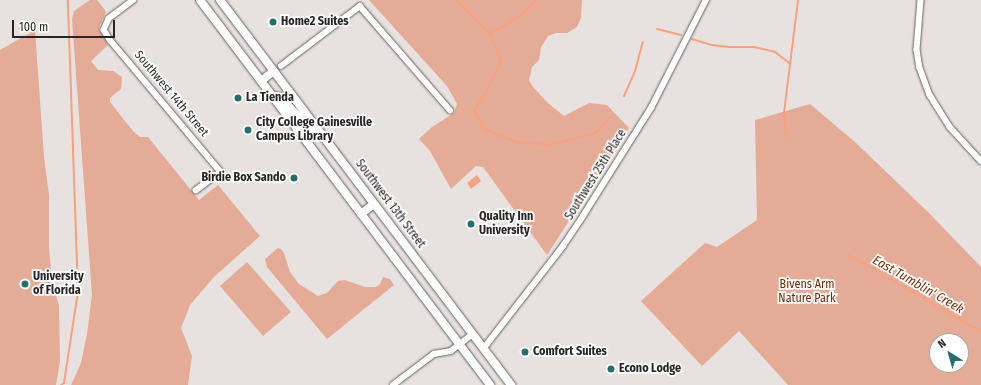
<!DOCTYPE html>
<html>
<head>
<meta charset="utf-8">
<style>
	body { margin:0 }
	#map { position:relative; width:981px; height:385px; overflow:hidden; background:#e7e1df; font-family:"Fira Sans Condensed",sans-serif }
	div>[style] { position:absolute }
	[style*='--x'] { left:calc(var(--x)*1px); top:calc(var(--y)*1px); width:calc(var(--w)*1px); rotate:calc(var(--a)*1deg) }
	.green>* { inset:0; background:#e4ac96 }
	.water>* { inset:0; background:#f9a07d }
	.stream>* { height:2px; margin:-1px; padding:0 1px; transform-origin:1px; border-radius:1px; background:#f9a07d }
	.roads { filter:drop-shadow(0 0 1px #66615f) drop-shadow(0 0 1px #66615f) }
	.street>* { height:5.5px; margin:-2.75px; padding:0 2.75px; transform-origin:2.75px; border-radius:2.75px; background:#fff }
	.primary>* { height:8px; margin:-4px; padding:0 4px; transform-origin:4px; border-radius:4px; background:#fff }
	.dots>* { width:11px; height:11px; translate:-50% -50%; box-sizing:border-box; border:2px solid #fff; border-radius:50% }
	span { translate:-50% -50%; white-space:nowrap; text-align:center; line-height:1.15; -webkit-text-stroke:3.5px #fff; paint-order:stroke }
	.poi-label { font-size:12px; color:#272424; font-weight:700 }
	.left { translate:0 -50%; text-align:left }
	.right { translate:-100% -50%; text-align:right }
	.street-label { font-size:12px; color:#272424 }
	.park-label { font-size:12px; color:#752800 }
	.water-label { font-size:13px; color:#7e3009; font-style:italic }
	.north { position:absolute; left:929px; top:333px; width:40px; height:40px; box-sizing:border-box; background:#fff; border:1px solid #a9a7a7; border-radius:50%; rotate:323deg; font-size:11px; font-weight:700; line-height:16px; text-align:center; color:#272424 }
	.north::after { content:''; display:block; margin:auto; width:14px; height:18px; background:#246f6c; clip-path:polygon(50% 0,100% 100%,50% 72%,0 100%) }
	.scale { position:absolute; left:12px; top:20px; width:103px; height:18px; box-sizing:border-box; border:2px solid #272424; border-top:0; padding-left:5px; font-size:12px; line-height:14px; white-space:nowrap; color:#272424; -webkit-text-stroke:3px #fff; paint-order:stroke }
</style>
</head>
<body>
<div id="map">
	<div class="green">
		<i style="clip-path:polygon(90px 0,97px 0,105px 10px,106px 12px,99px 28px,108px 45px,91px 61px,98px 70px,113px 71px,122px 77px,121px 89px,110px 98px,110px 102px,133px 131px,140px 137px,148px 137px,199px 200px,218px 185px,260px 236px,214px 277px,190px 305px,181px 328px,192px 356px,188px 385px,71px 385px,81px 363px,87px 334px,92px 295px,72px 19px,74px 11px)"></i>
		<i style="clip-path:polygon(369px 0,582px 0,581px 18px,577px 27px,567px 33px,556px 33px,548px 36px,541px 47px,539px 60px,532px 67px,529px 80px,533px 87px,548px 103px,564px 116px,589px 103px,607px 105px,629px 128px,547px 255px,483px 167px,476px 166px,451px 189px,430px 151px,419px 139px,432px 127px,454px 113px,457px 104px,447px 86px)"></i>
		<i style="clip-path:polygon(35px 30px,44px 157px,49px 195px,49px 249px,52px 281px,59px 306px,60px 361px,56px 385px,0 385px,0 50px)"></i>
		<i style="clip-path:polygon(evenodd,810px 104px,855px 142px,929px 213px,981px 267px,981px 385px,788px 385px,739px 331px,702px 366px,641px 301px,705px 243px,717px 247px,757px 220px,755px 120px,810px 104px,937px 341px,961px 341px,961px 365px,937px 365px,937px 341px)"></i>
		<i style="clip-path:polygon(278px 248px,281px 249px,284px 253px,290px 272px,299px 284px,318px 296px,327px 293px,338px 281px,345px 280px,365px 287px,376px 287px,380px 284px,383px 277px,390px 279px,394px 285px,327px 339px,267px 267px,265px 259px)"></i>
		<i style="clip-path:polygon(247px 262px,291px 312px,263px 336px,220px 286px)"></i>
	</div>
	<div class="water">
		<i style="clip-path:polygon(477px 175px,481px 181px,471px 189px,467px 183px)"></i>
	</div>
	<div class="stream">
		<i style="--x:457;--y:0;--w:47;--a:45.9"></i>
		<i style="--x:490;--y:34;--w:29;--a:68"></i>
		<i style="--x:501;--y:61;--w:31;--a:115"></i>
		<i style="--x:488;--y:89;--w:26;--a:122"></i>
		<i style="--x:474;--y:111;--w:21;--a:61"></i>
		<i style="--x:484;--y:129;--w:35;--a:22"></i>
		<i style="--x:516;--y:142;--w:34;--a:5"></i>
		<i style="--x:550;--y:145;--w:48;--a:-14.6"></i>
		<i style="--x:596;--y:133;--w:23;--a:-47"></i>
		<i style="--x:657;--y:29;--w:25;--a:14"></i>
		<i style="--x:490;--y:34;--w:37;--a:-31"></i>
		<i style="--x:522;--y:15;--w:21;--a:-47"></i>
		<i style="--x:692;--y:39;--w:21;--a:17"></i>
		<i style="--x:712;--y:45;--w:17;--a:7"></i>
		<i style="--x:729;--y:47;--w:25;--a:0"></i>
		<i style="--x:754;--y:47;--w:22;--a:13"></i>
		<i style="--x:775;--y:52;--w:18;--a:38"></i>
		<i style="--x:624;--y:96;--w:27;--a:-66"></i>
		<i style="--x:635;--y:71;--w:30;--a:-75"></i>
		<i style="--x:787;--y:139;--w:26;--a:-97"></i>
		<i style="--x:784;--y:113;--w:114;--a:-82.9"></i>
		<i style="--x:847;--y:254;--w:155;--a:30.2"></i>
		<i style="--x:61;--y:385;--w:4;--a:-34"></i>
		<i style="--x:64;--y:383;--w:92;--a:-81.3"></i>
		<i style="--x:78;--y:292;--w:292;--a:-92"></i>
	</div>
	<div class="roads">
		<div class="street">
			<i style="--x:134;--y:0;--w:31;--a:143"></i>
			<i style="--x:109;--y:19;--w:12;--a:114"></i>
			<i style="--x:104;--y:30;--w:13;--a:58"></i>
			<i style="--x:111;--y:41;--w:171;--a:50"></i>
			<i style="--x:221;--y:172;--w:31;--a:143"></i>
			<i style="--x:921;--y:0;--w:50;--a:94.6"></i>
			<i style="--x:917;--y:50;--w:18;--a:81"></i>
			<i style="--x:920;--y:68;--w:29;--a:70"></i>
			<i style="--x:930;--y:95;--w:38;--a:58"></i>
			<i style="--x:950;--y:127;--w:46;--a:47.6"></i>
			<i style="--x:281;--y:66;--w:99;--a:-37.2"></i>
			<i style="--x:360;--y:6;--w:138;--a:49.1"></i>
			<i style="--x:484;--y:348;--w:129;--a:-52.2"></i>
			<i style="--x:563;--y:246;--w:36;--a:-56"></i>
			<i style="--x:583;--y:216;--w:128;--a:-57.8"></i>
			<i style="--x:651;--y:108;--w:121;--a:-63"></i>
			<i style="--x:393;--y:385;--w:51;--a:-37.1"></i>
			<i style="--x:434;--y:354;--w:17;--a:-10"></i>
			<i style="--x:451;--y:351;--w:28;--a:-38"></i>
		</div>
		<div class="primary">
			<i style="--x:200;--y:0;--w:482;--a:53"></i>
			<i style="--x:220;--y:0;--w:483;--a:52.9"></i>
			<i style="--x:261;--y:81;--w:16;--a:-38"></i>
			<i style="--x:271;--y:95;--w:9;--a:13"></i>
			<i style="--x:280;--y:97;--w:52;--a:46.5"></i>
			<i style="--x:316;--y:135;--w:4;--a:14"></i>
			<i style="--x:361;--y:214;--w:16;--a:-38"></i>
		</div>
	</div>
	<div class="dots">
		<i style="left:273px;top:22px;background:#246f6c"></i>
		<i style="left:238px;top:98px;background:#246f6c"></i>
		<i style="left:248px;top:130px;background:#246f6c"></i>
		<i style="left:294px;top:178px;background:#246f6c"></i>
		<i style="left:471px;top:224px;background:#246f6c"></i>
		<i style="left:25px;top:284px;background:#246f6c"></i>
		<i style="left:525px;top:352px;background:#246f6c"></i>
		<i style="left:611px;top:369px;background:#246f6c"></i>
	</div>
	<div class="poi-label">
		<span class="left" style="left:281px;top:22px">Home2 Suites</span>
		<span class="left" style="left:246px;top:98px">La Tienda</span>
		<span class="left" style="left:256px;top:130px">City College Gainesville<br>Campus Library</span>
		<span class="right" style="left:286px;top:178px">Birdie Box Sando</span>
		<span class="left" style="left:479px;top:224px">Quality Inn<br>University</span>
		<span class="left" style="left:33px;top:284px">University<br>of Florida</span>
		<span class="left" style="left:533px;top:352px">Comfort Suites</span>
		<span class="left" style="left:619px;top:369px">Econo Lodge</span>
	</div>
	<div class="street-label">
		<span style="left:171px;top:94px;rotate:50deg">Southwest 14th Street</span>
		<span style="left:596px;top:175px;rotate:-58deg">Southwest 25th Place</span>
		<span style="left:390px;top:204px;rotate:53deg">Southwest 13th Street</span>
	</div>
	<div class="park-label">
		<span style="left:807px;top:292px">Bivens Arm<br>Nature Park</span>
	</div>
	<div class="water-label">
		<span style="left:918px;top:285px;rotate:30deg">East Tumblin' Creek</span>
	</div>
	<div class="north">N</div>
	<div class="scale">100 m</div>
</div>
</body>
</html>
